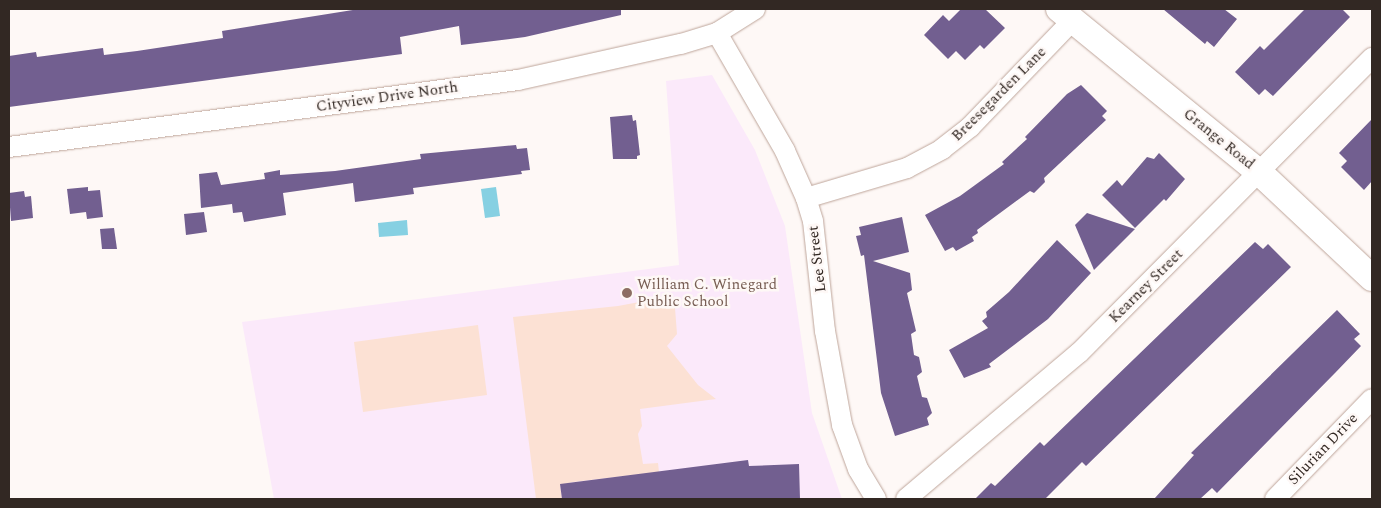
<!DOCTYPE html>
<html>
<head>
<meta charset="utf-8">
<style>
	body { margin:0 }
	#map { position:relative; width:1381px; height:508px; overflow:hidden; background:#fef8f6; font-family:Spectral,serif }
	div>[style] { position:absolute }
	[style*='--x'] { left:calc(var(--x)*1px); top:calc(var(--y)*1px); width:calc(var(--w)*1px); rotate:calc(var(--a)*1deg) }
	.education>* { inset:0; background:#fbe9fa }
	.green>* { inset:0; background:#fce1d4 }
	.water>* { inset:0; background:#86d0e2 }
	.building>* { inset:0; background:#725f90 }
	.roads { filter:drop-shadow(0 0 1px #bea59a) drop-shadow(0 0 1px #bea59a) }
	.minor>* { height:20px; margin:-10px; padding:0 10px; transform-origin:10px; border-radius:10px; background:#fff }
	.major>* { height:26px; margin:-13px; padding:0 13px; transform-origin:13px; border-radius:13px; background:#fff }
	.dots>* { width:14px; height:14px; translate:-50% -50%; box-sizing:border-box; border:2px solid #fef8f6; border-radius:50% }
	span { translate:-50% -50%; white-space:nowrap; text-align:center; line-height:1.15; -webkit-text-stroke:5px #fef8f6; paint-order:stroke }
	.street-label { font-size:15px; color:#322823 }
	.education-label { font-size:15px; color:#785e54 }
	.left { translate:0 -50%; text-align:left }
	.frame { position:absolute; inset:0; border:10px solid #322823; pointer-events:none }
</style>
</head>
<body>
<div id="map">
	<div class="education">
		<i style="clip-path:polygon(712px 75px,755px 150px,785px 226px,812px 413px,842px 499px,274px 499px,242px 322px,679px 265px,666px 81px)"></i>
	</div>
	<div class="green">
		<i style="clip-path:polygon(666px 297px,669px 307px,675px 308px,677px 334px,667px 346px,698px 385px,716px 399px,640px 409px,642px 426px,638px 434px,643px 464px,658px 463px,659px 472px,573px 482px,560px 485px,562px 499px,536px 499px,513px 317px,618px 306px)"></i>
		<i style="clip-path:polygon(478px 325px,487px 395px,363px 412px,354px 342px)"></i>
	</div>
	<div class="water">
		<i style="clip-path:polygon(496px 187px,500px 216px,485px 218px,481px 189px)"></i>
		<i style="clip-path:polygon(407px 220px,408px 235px,379px 237px,378px 223px)"></i>
	</div>
	<div class="building">
		<i style="clip-path:polygon(359px 9px,621px 9px,621px 15px,525px 37px,461px 45px,459px 26px,400px 37px,402px 54px,9px 107px,9px 56px,36px 52px,37px 57px,103px 48px,104px 55px,137px 51px,223px 38px,222px 31px)"></i>
		<i style="clip-path:polygon(961px 9px,985px 9px,1005px 28px,984px 49px,980px 45px,965px 60px,956px 51px,948px 59px,924px 35px,943px 15px,949px 21px)"></i>
		<i style="clip-path:polygon(1163px 9px,1224px 9px,1237px 19px,1214px 47px,1207px 41px,1205px 44px)"></i>
		<i style="clip-path:polygon(1305px 9px,1342px 9px,1350px 17px,1273px 96px,1265px 89px,1259px 95px,1235px 72px,1260px 46px,1264px 50px)"></i>
		<i style="clip-path:polygon(1081px 85px,1107px 111px,1102px 116px,1106px 120px,1044px 178px,1045px 182px,1034px 193px,1030px 191px,977px 230px,978px 233px,972px 237px,974px 241px,956px 251px,953px 247px,945px 251px,925px 215px,960px 196px,1004px 164px,1002px 162px,1027px 139px,1025px 137px,1067px 94px)"></i>
		<i style="clip-path:polygon(632px 115px,633px 121px,636px 120px,640px 155px,637px 156px,637px 159px,613px 159px,610px 117px)"></i>
		<i style="clip-path:polygon(1372px 119px,1372px 181px,1364px 190px,1341px 167px,1347px 161px,1339px 153px)"></i>
		<i style="clip-path:polygon(516px 145px,517px 149px,527px 148px,530px 170px,521px 171px,522px 174px,413px 188px,414px 194px,355px 202px,353px 183px,283px 193px,286px 215px,244px 222px,242px 212px,233px 213px,232px 204px,201px 208px,199px 174px,217px 172px,221px 185px,265px 179px,264px 173px,280px 170px,280px 175px,335px 171px,421px 159px,420px 154px)"></i>
		<i style="clip-path:polygon(1159px 153px,1185px 179px,1166px 201px,1164px 199px,1135px 228px,1102px 195px,1117px 180px,1122px 186px,1147px 157px,1154px 159px)"></i>
		<i style="clip-path:polygon(88px 187px,88px 191px,100px 190px,103px 217px,87px 219px,86px 212px,70px 214px,67px 189px)"></i>
		<i style="clip-path:polygon(24px 191px,25px 197px,31px 196px,33px 218px,11px 221px,9px 193px)"></i>
		<i style="clip-path:polygon(204px 212px,207px 232px,186px 235px,184px 214px)"></i>
		<i style="clip-path:polygon(1087px 213px,1135px 229px,1094px 270px,1075px 225px)"></i>
		<i style="clip-path:polygon(902px 217px,909px 252px,873px 261px,910px 273px,912px 290px,907px 293px,916px 331px,911px 334px,914px 355px,919px 357px,922px 372px,917px 376px,922px 397px,927px 398px,932px 413px,927px 418px,929px 425px,895px 436px,881px 393px,864px 255px,861px 256px,856px 236px,861px 235px,859px 227px)"></i>
		<i style="clip-path:polygon(114px 228px,117px 249px,102px 249px,100px 229px)"></i>
		<i style="clip-path:polygon(1057px 240px,1091px 273px,1048px 319px,989px 364px,991px 367px,964px 378px,949px 350px,988px 328px,982px 321px,987px 317px,986px 312px,1009px 292px)"></i>
		<i style="clip-path:polygon(1255px 242px,1263px 249px,1268px 244px,1291px 267px,1086px 466px,1082px 462px,1045px 499px,975px 499px,991px 483px,995px 486px,1040px 442px,1044px 446px)"></i>
		<i style="clip-path:polygon(1337px 310px,1360px 334px,1354px 339px,1361px 346px,1335px 373px,1217px 493px,1212px 488px,1200px 499px,1154px 499px,1194px 455px,1191px 453px)"></i>
		<i style="clip-path:polygon(748px 460px,749px 466px,799px 464px,800px 499px,562px 499px,560px 484px)"></i>
	</div>
	<div class="roads">
		<div class="minor">
			<i style="--x:717;--y:33;--w:136;--a:60"></i>
			<i style="--x:785;--y:151;--w:51;--a:65.9"></i>
			<i style="--x:806;--y:198;--w:24;--a:73"></i>
			<i style="--x:813;--y:221;--w:111;--a:83.8"></i>
			<i style="--x:825;--y:331;--w:96;--a:79.7"></i>
			<i style="--x:842;--y:425;--w:47;--a:70"></i>
			<i style="--x:858;--y:469;--w:35;--a:59"></i>
			<i style="--x:9;--y:147;--w:513;--a:-7.5"></i>
			<i style="--x:518;--y:80;--w:167;--a:-12.5"></i>
			<i style="--x:681;--y:44;--w:38;--a:-17"></i>
			<i style="--x:717;--y:33;--w:45;--a:-32.3"></i>
			<i style="--x:806;--y:198;--w:105;--a:-16.5"></i>
			<i style="--x:907;--y:168;--w:40;--a:-28"></i>
			<i style="--x:942;--y:149;--w:36;--a:-38"></i>
			<i style="--x:970;--y:127;--w:149;--a:-46.1"></i>
			<i style="--x:906;--y:499;--w:226;--a:-40.2"></i>
			<i style="--x:1079;--y:353;--w:416;--a:-45.2"></i>
			<i style="--x:1275;--y:499;--w:139;--a:-45.9"></i>
		</div>
		<div class="major">
			<i style="--x:1059;--y:9;--w:258;--a:39.2"></i>
			<i style="--x:1259;--y:172;--w:155;--a:43.2"></i>
		</div>
	</div>
	<div class="dots">
		<i style="left:627px;top:293px;background:#8d6e63"></i>
	</div>
	<div class="street-label">
		<span style="left:999px;top:94px;rotate:-45deg">Breesegarden Lane</span>
		<span style="left:387px;top:97px;rotate:-8deg">Cityview Drive North</span>
		<span style="left:1219px;top:139px;rotate:39deg">Grange Road</span>
		<span style="left:817px;top:259px;rotate:-97deg">Lee Street</span>
		<span style="left:1146px;top:286px;rotate:-45deg">Kearney Street</span>
		<span style="left:1323px;top:449px;rotate:-46deg">Silurian Drive</span>
	</div>
	<div class="education-label">
		<span class="left" style="left:637px;top:293px">William C. Winegard<br>Public School</span>
	</div>
	<div class="frame"></div>
</div>
</body>
</html>
